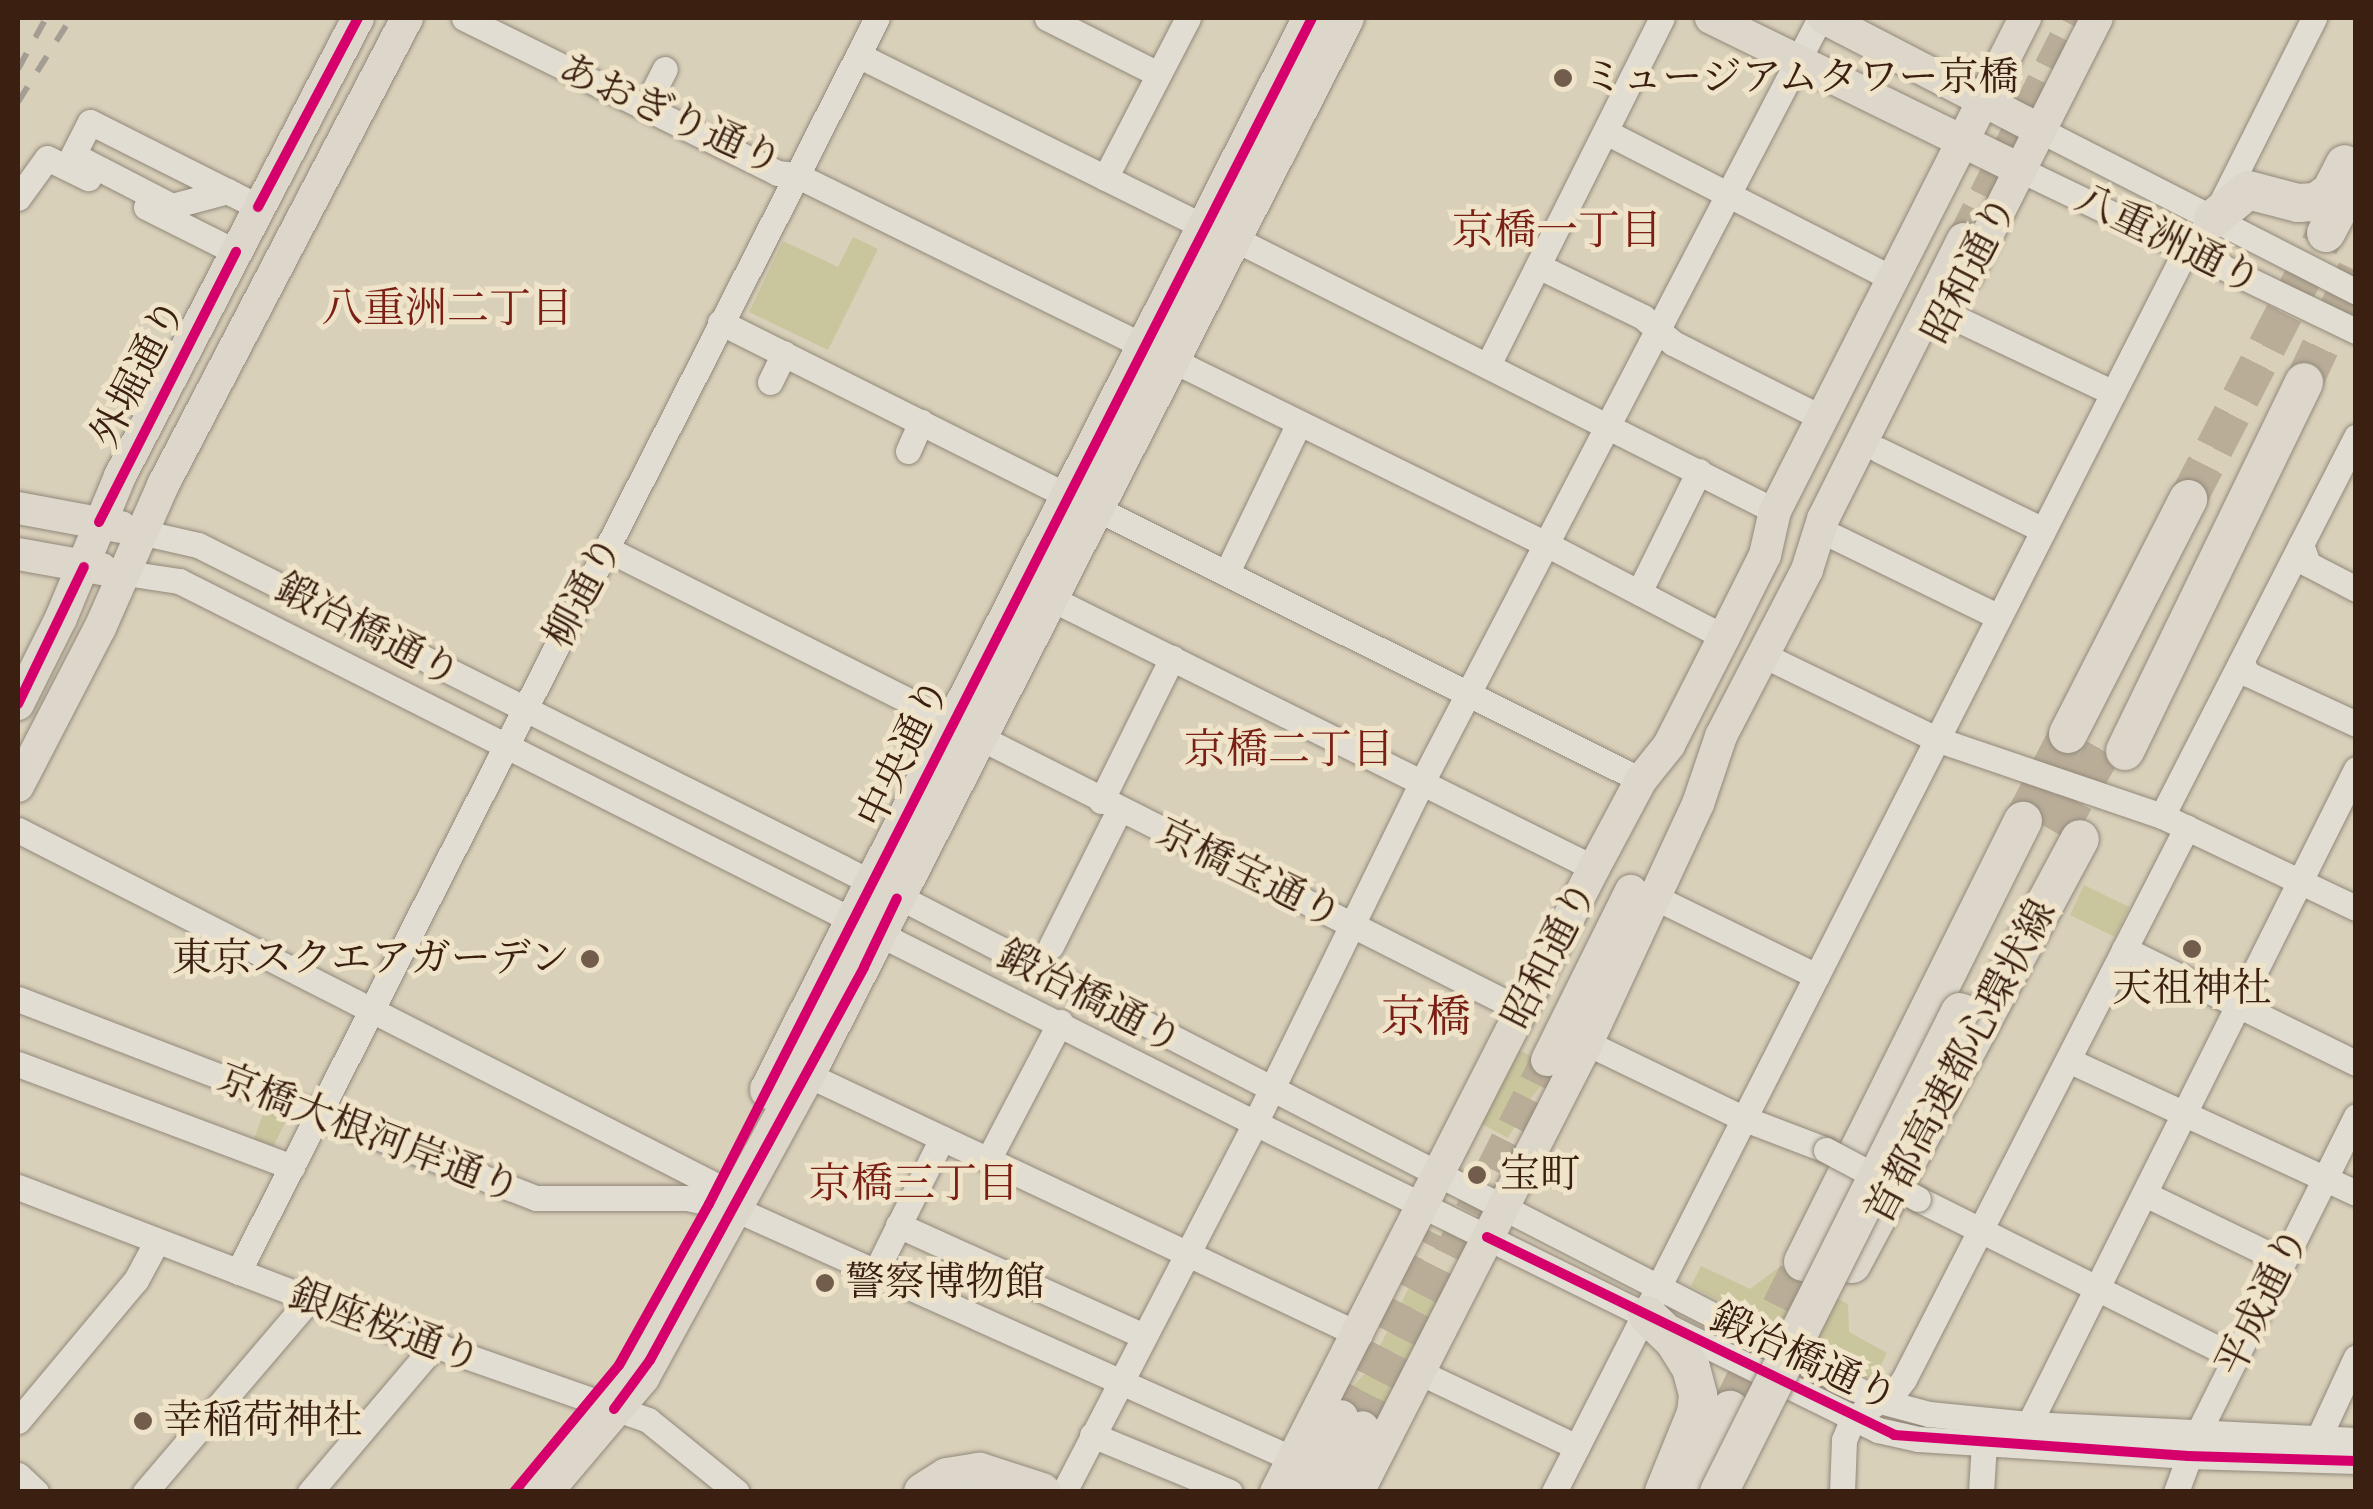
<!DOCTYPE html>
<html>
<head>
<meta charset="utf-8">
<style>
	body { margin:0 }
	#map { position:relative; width:2373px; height:1509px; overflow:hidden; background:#d9d0ba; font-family:"Libre Bodoni","Noto Serif JP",serif }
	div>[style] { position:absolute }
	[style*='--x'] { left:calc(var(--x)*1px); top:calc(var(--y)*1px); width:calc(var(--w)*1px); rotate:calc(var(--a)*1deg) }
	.green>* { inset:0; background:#c9c59d }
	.major-tunnel>* { height:32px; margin-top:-16px; transform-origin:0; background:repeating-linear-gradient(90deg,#b9ad98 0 32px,transparent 0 48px) }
	.highway-tunnel>* { height:38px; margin-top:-19px; transform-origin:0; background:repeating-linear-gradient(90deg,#b9ad98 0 38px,transparent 0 57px) }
	.roads { filter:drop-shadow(0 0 2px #92887a) drop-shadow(0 0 2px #92887a) }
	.minor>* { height:25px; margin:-12.5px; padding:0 12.5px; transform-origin:12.5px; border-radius:12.5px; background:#e2ddd2 }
	.major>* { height:32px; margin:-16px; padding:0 16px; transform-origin:16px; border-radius:16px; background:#dcd7ca }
	.highway>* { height:38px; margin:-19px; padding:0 19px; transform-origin:19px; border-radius:19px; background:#dcd7ca }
	.rail>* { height:6px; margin-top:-3px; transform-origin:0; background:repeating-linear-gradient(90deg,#a39d94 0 18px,transparent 0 36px) }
	.bridges { filter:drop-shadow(0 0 2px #92887a) drop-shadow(0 0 2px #92887a) }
	.minor-bridge>* { height:25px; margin:-12.5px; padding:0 12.5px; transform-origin:12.5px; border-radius:12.5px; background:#e2ddd2 }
	.highway-bridge>* { height:38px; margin:-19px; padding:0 19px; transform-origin:19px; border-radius:19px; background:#dcd7ca }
	.cycleway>* { height:10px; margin:-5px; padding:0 5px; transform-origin:5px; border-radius:5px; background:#d6006c }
	.dots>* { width:28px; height:28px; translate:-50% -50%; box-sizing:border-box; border:5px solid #efe4ca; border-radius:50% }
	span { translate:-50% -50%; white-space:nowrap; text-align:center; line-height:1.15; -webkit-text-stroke:10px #efe4ca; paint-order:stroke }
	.poi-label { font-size:40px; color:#3b1f10 }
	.left { translate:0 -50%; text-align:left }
	.right { translate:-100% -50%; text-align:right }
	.street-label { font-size:40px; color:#3b1f10 }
	.neighbourhood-label { font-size:42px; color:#7a1f14 }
	.quarter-label { font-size:45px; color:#7a1f14 }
	.frame { position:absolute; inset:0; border:20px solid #3b1f10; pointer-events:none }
</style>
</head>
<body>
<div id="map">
	<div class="green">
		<i style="clip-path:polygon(853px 237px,878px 249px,828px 350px,749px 312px,783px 241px,838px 267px)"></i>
		<i style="clip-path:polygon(2084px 885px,2129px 907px,2115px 937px,2070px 915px)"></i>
		<i style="clip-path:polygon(1518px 1050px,1556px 1068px,1531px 1098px,1508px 1138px,1480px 1123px)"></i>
		<i style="clip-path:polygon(265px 1109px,288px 1117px,271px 1151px,252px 1144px)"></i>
		<i style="clip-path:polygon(1701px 1266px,1750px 1289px,1778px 1268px,1848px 1304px,1849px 1332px,1887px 1353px,1873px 1380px,1691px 1286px)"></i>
		<i style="clip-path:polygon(1419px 1267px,1447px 1282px,1374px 1428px,1333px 1407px,1368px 1370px)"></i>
	</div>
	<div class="major-tunnel">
		<i style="--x:1963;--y:239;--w:248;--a:-63.1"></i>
		<i style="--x:1342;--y:1416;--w:205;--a:-63.1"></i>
		<i style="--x:1363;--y:1427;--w:411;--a:-63.4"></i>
	</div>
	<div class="highway-tunnel">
		<i style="--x:2304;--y:382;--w:123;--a:-64.9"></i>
		<i style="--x:2188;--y:499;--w:300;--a:-62.6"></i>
		<i style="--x:2023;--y:821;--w:98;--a:-62.7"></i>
		<i style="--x:2056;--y:833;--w:105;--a:-60.3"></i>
		<i style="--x:1730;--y:1410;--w:165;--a:-63.7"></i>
	</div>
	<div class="roads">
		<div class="minor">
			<i style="--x:464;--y:18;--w:349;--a:26.3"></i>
			<i style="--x:777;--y:173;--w:19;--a:6"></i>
			<i style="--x:796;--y:175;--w:838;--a:26.2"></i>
			<i style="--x:1548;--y:545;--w:199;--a:27.6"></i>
			<i style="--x:1047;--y:18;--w:124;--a:26.8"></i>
			<i style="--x:858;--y:55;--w:389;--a:26.4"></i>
			<i style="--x:652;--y:94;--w:28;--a:-63"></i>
			<i style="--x:2040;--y:130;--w:355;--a:27.1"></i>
			<i style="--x:1606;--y:132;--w:322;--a:27.1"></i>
			<i style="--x:2021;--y:170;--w:372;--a:25.7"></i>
			<i style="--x:1105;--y:178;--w:180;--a:-62.6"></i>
			<i style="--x:228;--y:191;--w:58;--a:165"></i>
			<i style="--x:172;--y:206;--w:111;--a:-152.7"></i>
			<i style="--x:73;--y:155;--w:37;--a:-63"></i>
			<i style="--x:90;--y:122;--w:160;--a:26.7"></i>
			<i style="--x:233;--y:194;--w:28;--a:27"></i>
			<i style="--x:18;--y:198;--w:49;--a:-54.1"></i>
			<i style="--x:47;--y:158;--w:46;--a:26"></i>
			<i style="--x:146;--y:207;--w:101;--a:26.6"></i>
			<i style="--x:1231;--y:237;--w:609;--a:26.73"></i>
			<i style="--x:1538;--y:266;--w:117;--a:25.9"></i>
			<i style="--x:1643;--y:317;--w:40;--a:41"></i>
			<i style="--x:1673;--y:343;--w:169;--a:26.7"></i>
			<i style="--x:1947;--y:314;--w:184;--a:25.4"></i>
			<i style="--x:720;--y:322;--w:389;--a:26.6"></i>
			<i style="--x:1488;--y:365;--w:388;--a:-63.4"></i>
			<i style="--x:770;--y:382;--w:32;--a:-64"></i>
			<i style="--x:1879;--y:450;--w:182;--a:26"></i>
			<i style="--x:908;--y:451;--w:32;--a:-66"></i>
			<i style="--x:1093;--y:507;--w:612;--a:26.48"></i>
			<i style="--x:145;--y:533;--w:54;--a:12.8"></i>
			<i style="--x:198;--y:545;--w:719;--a:26.6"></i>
			<i style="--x:841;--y:867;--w:1168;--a:27.2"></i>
			<i style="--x:1880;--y:1401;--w:51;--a:14.9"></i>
			<i style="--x:1929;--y:1414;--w:100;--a:5.7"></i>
			<i style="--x:2029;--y:1424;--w:327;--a:2.8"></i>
			<i style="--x:1835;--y:537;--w:182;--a:26"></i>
			<i style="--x:2301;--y:544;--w:21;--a:71"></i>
			<i style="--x:2308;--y:564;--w:54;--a:27.5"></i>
			<i style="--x:607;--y:549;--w:387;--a:26.7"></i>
			<i style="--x:1227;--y:572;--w:165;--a:-64.2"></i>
			<i style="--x:126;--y:573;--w:54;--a:8.6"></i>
			<i style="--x:179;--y:581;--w:1205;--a:26.74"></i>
			<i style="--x:1255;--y:1123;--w:695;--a:26.23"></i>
			<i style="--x:1878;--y:1430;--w:41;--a:12.7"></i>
			<i style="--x:1918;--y:1439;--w:271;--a:3.6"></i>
			<i style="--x:2188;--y:1456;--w:168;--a:1.7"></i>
			<i style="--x:1639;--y:592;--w:135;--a:-63.6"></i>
			<i style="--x:1048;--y:597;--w:610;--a:26.4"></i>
			<i style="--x:1763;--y:655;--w:192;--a:25.9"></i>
			<i style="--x:1936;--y:739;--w:239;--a:18.8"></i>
			<i style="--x:2162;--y:816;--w:215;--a:25.4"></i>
			<i style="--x:2241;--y:662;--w:14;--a:60"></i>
			<i style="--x:2248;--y:674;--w:119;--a:24.8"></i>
			<i style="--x:977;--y:736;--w:609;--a:26.73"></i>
			<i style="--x:1101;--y:801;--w:160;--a:-63.6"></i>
			<i style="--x:2162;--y:816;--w:426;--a:-62.9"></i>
			<i style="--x:18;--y:830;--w:784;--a:26.99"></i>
			<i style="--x:717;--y:1186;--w:27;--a:54"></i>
			<i style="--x:1652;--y:896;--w:183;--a:25.9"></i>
			<i style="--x:1051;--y:946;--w:152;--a:-63.4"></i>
			<i style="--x:2124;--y:949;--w:258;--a:26.2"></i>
			<i style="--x:18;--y:999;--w:555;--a:21.02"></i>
			<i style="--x:536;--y:1198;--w:151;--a:0"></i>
			<i style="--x:687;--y:1198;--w:47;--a:12.3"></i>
			<i style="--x:733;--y:1208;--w:614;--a:24.14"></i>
			<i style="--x:1587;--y:1043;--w:175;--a:25.7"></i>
			<i style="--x:1745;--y:1119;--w:87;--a:20.9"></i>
			<i style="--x:2068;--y:1060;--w:317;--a:24.8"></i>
			<i style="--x:18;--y:1064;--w:293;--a:20.6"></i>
			<i style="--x:806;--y:1074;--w:612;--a:25.23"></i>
			<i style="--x:988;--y:1160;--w:156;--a:-62.4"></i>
			<i style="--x:18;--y:1187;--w:388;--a:21"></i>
			<i style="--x:380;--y:1326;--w:284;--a:19.3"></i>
			<i style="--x:648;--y:1420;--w:114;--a:39"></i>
			<i style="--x:2147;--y:1195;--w:151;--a:25.9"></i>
			<i style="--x:1918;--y:1199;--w:354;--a:26.5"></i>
			<i style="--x:898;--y:1225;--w:270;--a:24.3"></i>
			<i style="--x:877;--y:1269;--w:146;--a:-63.6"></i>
			<i style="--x:238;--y:1272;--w:1407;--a:-63"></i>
			<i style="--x:1417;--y:1371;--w:177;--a:25.4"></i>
			<i style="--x:18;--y:1421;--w:184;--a:-50.1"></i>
			<i style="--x:136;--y:1280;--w:44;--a:-61.7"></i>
			<i style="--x:2029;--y:1424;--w:732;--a:-63.47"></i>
			<i style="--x:1092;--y:1435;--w:149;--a:22.4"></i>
			<i style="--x:2318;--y:1439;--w:90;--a:-65.1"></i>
			<i style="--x:18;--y:1475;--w:25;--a:43"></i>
			<i style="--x:145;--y:1492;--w:253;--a:-49.5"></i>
			<i style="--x:310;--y:1492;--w:192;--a:-49.7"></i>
			<i style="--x:1064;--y:1492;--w:416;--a:-62.6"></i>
			<i style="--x:1255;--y:1123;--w:380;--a:-63.9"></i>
			<i style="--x:1422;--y:782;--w:861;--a:-62.48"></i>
			<i style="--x:1554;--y:1492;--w:1396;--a:-63.03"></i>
			<i style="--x:2187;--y:248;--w:39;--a:-48"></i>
			<i style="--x:2213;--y:219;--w:225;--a:-63.3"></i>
			<i style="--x:1842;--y:1492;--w:52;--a:-87.8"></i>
			<i style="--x:1844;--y:1440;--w:24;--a:-68"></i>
			<i style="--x:1853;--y:1418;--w:49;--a:-32.4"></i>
			<i style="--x:1894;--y:1392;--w:16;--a:-52"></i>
			<i style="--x:1904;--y:1379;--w:620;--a:-62.86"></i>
			<i style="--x:1981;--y:1492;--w:49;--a:-86.5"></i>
			<i style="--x:2176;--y:1492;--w:63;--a:-69.6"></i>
			<i style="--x:2198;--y:1433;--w:354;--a:-63.5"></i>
		</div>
		<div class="major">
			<i style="--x:1711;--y:18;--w:345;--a:26.1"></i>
			<i style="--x:1824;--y:18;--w:243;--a:27.4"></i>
			<i style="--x:1966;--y:277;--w:290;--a:-63.2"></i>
			<i style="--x:18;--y:508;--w:105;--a:10.5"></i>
			<i style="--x:18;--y:554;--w:85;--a:10.1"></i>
			<i style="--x:18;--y:704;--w:96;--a:-63.4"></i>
			<i style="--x:61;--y:618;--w:154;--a:-67.4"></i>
			<i style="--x:120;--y:476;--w:516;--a:-62.54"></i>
			<i style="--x:18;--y:786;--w:178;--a:-62.6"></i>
			<i style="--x:100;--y:628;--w:156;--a:-66.2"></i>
			<i style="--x:163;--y:485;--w:527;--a:-62.41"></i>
			<i style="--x:1547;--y:1060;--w:189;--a:-63.6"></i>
			<i style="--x:1276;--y:1492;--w:700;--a:-63"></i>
			<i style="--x:1594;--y:868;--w:100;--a:-61.9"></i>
			<i style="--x:1641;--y:780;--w:45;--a:-51.3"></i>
			<i style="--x:1669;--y:745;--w:121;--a:-63"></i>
			<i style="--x:1724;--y:637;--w:92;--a:-63.4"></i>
			<i style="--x:1765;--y:555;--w:45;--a:-77.2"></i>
			<i style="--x:1775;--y:511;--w:553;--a:-63.11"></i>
			<i style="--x:1303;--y:1492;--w:85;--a:-62.8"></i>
			<i style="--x:1329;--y:1492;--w:73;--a:-62.4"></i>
			<i style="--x:1358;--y:1492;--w:504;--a:-62.98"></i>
			<i style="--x:1587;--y:1043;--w:264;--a:-65.1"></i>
			<i style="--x:1698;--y:804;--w:72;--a:-71.3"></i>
			<i style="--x:1721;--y:736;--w:187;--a:-62.6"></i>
			<i style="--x:1807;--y:570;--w:53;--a:-72.6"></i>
			<i style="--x:1823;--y:519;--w:313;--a:-63.4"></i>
		</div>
		<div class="highway">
			<i style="--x:2213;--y:219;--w:45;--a:-39.6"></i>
			<i style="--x:2248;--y:190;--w:52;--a:14.6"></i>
			<i style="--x:2298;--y:203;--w:18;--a:-3"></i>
			<i style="--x:2316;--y:202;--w:19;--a:-36"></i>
			<i style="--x:2331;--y:191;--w:30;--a:-63"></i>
			<i style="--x:2326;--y:233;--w:62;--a:-62.2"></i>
			<i style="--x:2068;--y:734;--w:264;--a:-62.9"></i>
			<i style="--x:2125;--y:751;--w:410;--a:-64.1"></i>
			<i style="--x:769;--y:1090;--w:1202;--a:-63.14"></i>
			<i style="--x:1803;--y:1262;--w:493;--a:-63.5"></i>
			<i style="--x:1852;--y:1264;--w:482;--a:-61.8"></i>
			<i style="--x:1647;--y:1315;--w:37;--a:44"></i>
			<i style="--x:1674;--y:1341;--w:32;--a:58"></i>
			<i style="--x:1691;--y:1368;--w:28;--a:75"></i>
			<i style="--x:1698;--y:1395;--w:18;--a:96"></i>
			<i style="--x:1696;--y:1413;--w:85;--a:112.1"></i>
			<i style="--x:543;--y:1492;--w:152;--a:-49.8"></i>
			<i style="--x:641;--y:1376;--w:344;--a:-61.3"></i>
			<i style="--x:806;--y:1074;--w:1186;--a:-62.96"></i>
			<i style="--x:923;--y:1492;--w:28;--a:-32"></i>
			<i style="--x:947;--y:1477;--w:33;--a:-9"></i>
			<i style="--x:980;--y:1472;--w:65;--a:17.9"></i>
			<i style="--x:1699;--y:1492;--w:88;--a:-69.3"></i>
		</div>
	</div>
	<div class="rail">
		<i style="--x:18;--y:69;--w:58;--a:-61.2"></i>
		<i style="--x:18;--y:102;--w:99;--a:-57.8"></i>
	</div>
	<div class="bridges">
		<div class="minor-bridge">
			<i style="--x:1826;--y:1150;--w:104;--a:28"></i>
		</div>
		<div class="highway-bridge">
			<i style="--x:1719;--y:1492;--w:537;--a:-63.34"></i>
		</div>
	</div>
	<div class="cycleway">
		<i style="--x:258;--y:207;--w:214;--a:-62.1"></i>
		<i style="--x:99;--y:522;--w:303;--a:-63.1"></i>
		<i style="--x:18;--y:704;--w:152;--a:-64.3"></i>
		<i style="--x:1487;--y:1237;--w:453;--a:25.9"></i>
		<i style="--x:1894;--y:1435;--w:295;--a:4.1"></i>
		<i style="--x:2188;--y:1456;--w:168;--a:1.7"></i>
		<i style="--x:614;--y:1409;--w:61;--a:-53.7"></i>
		<i style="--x:650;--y:1360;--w:447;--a:-61.4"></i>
		<i style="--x:864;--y:967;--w:76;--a:-64.4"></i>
		<i style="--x:514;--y:1492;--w:165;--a:-50.4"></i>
		<i style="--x:619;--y:1365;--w:184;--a:-60.8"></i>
		<i style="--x:709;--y:1204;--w:1330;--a:-63.05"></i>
	</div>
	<div class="dots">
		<i style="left:1563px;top:78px;background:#725d4c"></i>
		<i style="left:2192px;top:949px;background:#725d4c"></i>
		<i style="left:590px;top:959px;background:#725d4c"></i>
		<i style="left:1477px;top:1175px;background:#725d4c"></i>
		<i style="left:825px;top:1283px;background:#725d4c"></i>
		<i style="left:143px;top:1421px;background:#725d4c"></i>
	</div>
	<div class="poi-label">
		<span class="left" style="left:1583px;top:78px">ミュージアムタワー京橋</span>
		<span class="right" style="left:570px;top:959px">東京スクエアガーデン</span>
		<span style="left:2192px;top:989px">天祖神社</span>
		<span class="left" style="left:1500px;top:1175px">宝町</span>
		<span class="left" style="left:845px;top:1283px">警察博物館</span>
		<span class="left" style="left:163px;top:1421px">幸稲荷神社</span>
	</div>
	<div class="street-label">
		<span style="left:670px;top:115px;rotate:24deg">あおぎり通り</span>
		<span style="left:2168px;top:240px;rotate:26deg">八重洲通り</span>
		<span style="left:1970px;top:270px;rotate:-63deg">昭和通り</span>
		<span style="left:139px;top:373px;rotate:-63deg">外堀通り</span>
		<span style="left:584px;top:592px;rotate:-62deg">柳通り</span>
		<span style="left:368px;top:631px;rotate:27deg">鍛冶橋通り</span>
		<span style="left:904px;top:753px;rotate:-64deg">中央通り</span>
		<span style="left:1249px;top:874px;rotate:26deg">京橋宝通り</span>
		<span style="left:1550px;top:955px;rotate:-63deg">昭和通り</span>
		<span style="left:1090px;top:998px;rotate:27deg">鍛冶橋通り</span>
		<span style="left:1961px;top:1062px;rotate:-62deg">首都高速都心環状線</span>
		<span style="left:369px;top:1134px;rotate:21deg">京橋大根河岸通り</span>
		<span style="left:2263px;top:1302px;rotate:-64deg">平成通り</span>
		<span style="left:385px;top:1327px;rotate:20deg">銀座桜通り</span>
		<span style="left:1804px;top:1358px;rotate:25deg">鍛冶橋通り</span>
	</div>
	<div class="neighbourhood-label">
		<span style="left:1557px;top:232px">京橋一丁目</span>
		<span style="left:447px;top:310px">八重洲二丁目</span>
		<span style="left:1289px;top:751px">京橋二丁目</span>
		<span style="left:914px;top:1185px">京橋三丁目</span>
	</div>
	<div class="quarter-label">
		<span style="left:1426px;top:1019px">京橋</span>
	</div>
	<div class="frame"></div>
</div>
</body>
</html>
